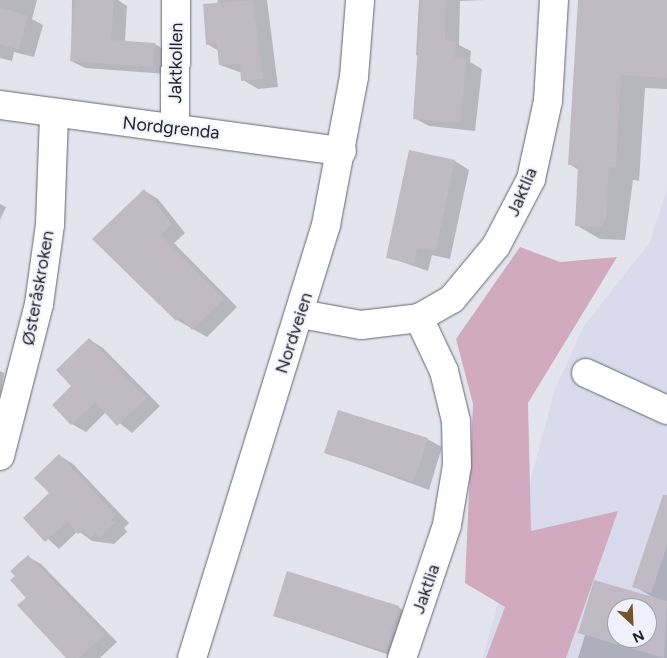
<!DOCTYPE html>
<html>
<head>
<meta charset="utf-8">
<style>
	body { margin:0 }
	#map { position:relative; width:667px; height:658px; overflow:hidden; background:#e3e4ee; font-family:Figtree,sans-serif }
	div>[style] { position:absolute }
	[style*='--x'] { left:calc(var(--x)*1px); top:calc(var(--y)*1px); width:calc(var(--w)*1px); rotate:calc(var(--a)*1deg) }
	.built>* { inset:0; background:#d9dbed }
	.green>* { inset:0; background:#d1aabf }
	.shadow>* { inset:0; background:#0003 }
	.building>* { inset:0; background:#c0bac4 }
	.roads { filter:drop-shadow(0 0 1px #65666f) drop-shadow(0 0 1px #65666f) }
	.minor>* { height:28px; margin:-14px; padding:0 14px; transform-origin:14px; border-radius:14px; background:#fff }
	.major>* { height:28px; margin:-14px; padding:0 14px; transform-origin:14px; border-radius:14px; background:#fff }
	span { translate:-50% -50%; white-space:nowrap; text-align:center; line-height:1.15; -webkit-text-stroke:4px #f0f1fc; paint-order:stroke }
	.street-label { font-size:18px; color:#232327 }
	.north { position:absolute; left:607px; top:598px; width:50px; height:50px; box-sizing:border-box; background:#f0f1fc; border:1px solid #9e9fa7; border-radius:50%; rotate:155deg; font-size:14px; font-weight:700; line-height:20px; text-align:center; color:#232327 }
	.north::after { content:''; display:block; margin:auto; width:18px; height:22px; background:#725629; clip-path:polygon(50% 0,100% 100%,50% 72%,0 100%) }
</style>
</head>
<body>
<div id="map">
	<div class="built">
		<i style="clip-path:polygon(evenodd,667px 188px,667px 658px,483px 658px,555px 389px,584px 326px,650px 242px,667px 188px,617px 608px,647px 608px,647px 638px,617px 638px,617px 608px)"></i>
	</div>
	<div class="green">
		<i style="clip-path:polygon(520px 247px,560px 262px,617px 257px,528px 403px,531px 531px,618px 511px,566px 658px,486px 658px,505px 607px,465px 583px,473px 404px,456px 339px)"></i>
	</div>
	<div class="shadow">
		<i style="clip-path:polygon(0 0,37px 0,32px 19px,43px 25px,34px 57px,14px 52px,12px 61px,0 58px)"></i>
		<i style="clip-path:polygon(72px 0,118px 0,127px 6px,125px 42px,155px 44px,168px 52px,167px 74px,85px 68px,71px 61px)"></i>
		<i style="clip-path:polygon(218px 0,267px 0,278px 87px,258px 89px,243px 80px,242px 73px,220px 65px,219px 51px,207px 44px)"></i>
		<i style="clip-path:polygon(419px 0,485px 0,460px 1px,459px 45px,471px 51px,470px 62px,482px 69px,475px 131px,429px 126px,414px 118px,421px 58px,416px 55px)"></i>
		<i style="clip-path:polygon(579px 0,667px 0,667px 89px,645px 88px,639px 181px,633px 180px,625px 240px,600px 239px,576px 225px,579px 170px,569px 164px)"></i>
		<i style="clip-path:polygon(455px 161px,469px 170px,450px 259px,432px 255px,428px 271px,387px 257px)"></i>
		<i style="clip-path:polygon(145px 191px,158px 199px,185px 233px,174px 243px,237px 307px,207px 337px,177px 320px)"></i>
		<i style="clip-path:polygon(0 204px,6px 207px,0 220px)"></i>
		<i style="clip-path:polygon(90px 340px,103px 348px,160px 406px,132px 433px,106px 412px,86px 432px,72px 424px)"></i>
		<i style="clip-path:polygon(0 371px,4px 373px,0 397px)"></i>
		<i style="clip-path:polygon(427px 439px,442px 447px,429px 490px,326px 452px)"></i>
		<i style="clip-path:polygon(60px 456px,73px 464px,129px 523px,124px 528px,127px 532px,114px 544px,92px 541px,78px 531px,59px 549px,25px 518px,50px 493px)"></i>
		<i style="clip-path:polygon(evenodd,667px 524px,667px 658px,578px 658px,585px 635px,579px 632px,595px 581px,654px 598px,634px 586px,667px 524px,617px 608px,647px 608px,647px 638px,617px 638px,617px 608px)"></i>
		<i style="clip-path:polygon(28px 557px,41px 564px,117px 642px,100px 658px,68px 658px,17px 576px)"></i>
		<i style="clip-path:polygon(398px 607px,413px 616px,398px 658px,275px 616px)"></i>
	</div>
	<div class="building">
		<i style="clip-path:polygon(75px 0,114px 0,111px 40px,155px 43px,153px 67px,70px 61px)"></i>
		<i style="clip-path:polygon(253px 0,263px 79px,241px 81px,240px 64px,219px 65px,217px 44px,206px 45px,203px 4px)"></i>
		<i style="clip-path:polygon(421px 0,446px 0,445px 40px,456px 41px,455px 58px,467px 59px,460px 123px,413px 119px)"></i>
		<i style="clip-path:polygon(578px 0,667px 0,667px 78px,621px 75px,616px 168px,609px 167px,606px 219px,601px 227px,575px 226px,578px 165px,568px 165px)"></i>
		<i style="clip-path:polygon(0 7px,28px 16px,19px 50px,0 44px)"></i>
		<i style="clip-path:polygon(409px 150px,455px 160px,436px 251px,417px 248px,414px 264px,386px 258px)"></i>
		<i style="clip-path:polygon(144px 189px,172px 224px,161px 235px,224px 299px,192px 330px,180px 317px,176px 321px,92px 239px)"></i>
		<i style="clip-path:polygon(89px 338px,147px 398px,117px 426px,95px 402px,71px 425px,52px 405px,71px 386px,56px 370px)"></i>
		<i style="clip-path:polygon(338px 410px,428px 438px,414px 482px,324px 453px)"></i>
		<i style="clip-path:polygon(59px 454px,116px 515px,111px 520px,115px 523px,99px 538px,96px 534px,91px 538px,83px 530px,78px 534px,67px 522px,45px 542px,23px 518px,49px 493px,34px 478px)"></i>
		<i style="clip-path:polygon(663px 495px,667px 495px,667px 545px,651px 593px,632px 587px)"></i>
		<i style="clip-path:polygon(28px 555px,105px 634px,79px 658px,66px 658px,17px 605px,26px 598px,10px 580px,15px 576px,10px 571px)"></i>
		<i style="clip-path:polygon(287px 571px,399px 606px,385px 651px,273px 616px)"></i>
		<i style="clip-path:polygon(evenodd,594px 580px,667px 601px,664px 658px,578px 633px,594px 580px,617px 608px,647px 608px,647px 638px,617px 638px,617px 608px)"></i>
	</div>
	<div class="roads">
		<div class="minor">
			<i style="--x:0;--y:105;--w:345;--a:7.7"></i>
			<i style="--x:175;--y:126;--w:126;--a:-89.5"></i>
			<i style="--x:301;--y:314;--w:61;--a:10.4"></i>
			<i style="--x:361;--y:325;--w:58;--a:-6.9"></i>
			<i style="--x:419;--y:318;--w:38;--a:-30"></i>
			<i style="--x:452;--y:299;--w:69;--a:-50.3"></i>
			<i style="--x:496;--y:246;--w:76;--a:-62.4"></i>
			<i style="--x:531;--y:179;--w:80;--a:-77.7"></i>
			<i style="--x:548;--y:101;--w:101;--a:-86.6"></i>
			<i style="--x:586;--y:373;--w:89;--a:24.6"></i>
			<i style="--x:0;--y:456;--w:157;--a:-75.6"></i>
			<i style="--x:39;--y:304;--w:80;--a:-82.1"></i>
			<i style="--x:50;--y:225;--w:109;--a:-87.9"></i>
			<i style="--x:402;--y:658;--w:140;--a:-71.3"></i>
			<i style="--x:447;--y:525;--w:61;--a:-80.5"></i>
			<i style="--x:457;--y:465;--w:44;--a:-91.3"></i>
			<i style="--x:456;--y:421;--w:51;--a:-103.5"></i>
			<i style="--x:444;--y:371;--w:59;--a:-115.3"></i>
		</div>
		<div class="major">
			<i style="--x:192;--y:658;--w:453;--a:-72.8"></i>
			<i style="--x:326;--y:225;--w:151;--a:-79.3"></i>
			<i style="--x:354;--y:77;--w:77;--a:-85.5"></i>
		</div>
	</div>
	<div class="street-label">
		<span style="left:176px;top:63px;rotate:-89deg">Jaktkollen</span>
		<span style="left:171px;top:128px;rotate:6deg">Nordgrenda</span>
		<span style="left:522px;top:192px;rotate:-67deg">Jaktlia</span>
		<span style="left:38px;top:288px;rotate:-80deg">Østeråskroken</span>
		<span style="left:294px;top:333px;rotate:-72deg">Nordveien</span>
		<span style="left:426px;top:589px;rotate:-71deg">Jaktlia</span>
	</div>
	<div class="north">N</div>
</div>
</body>
</html>
